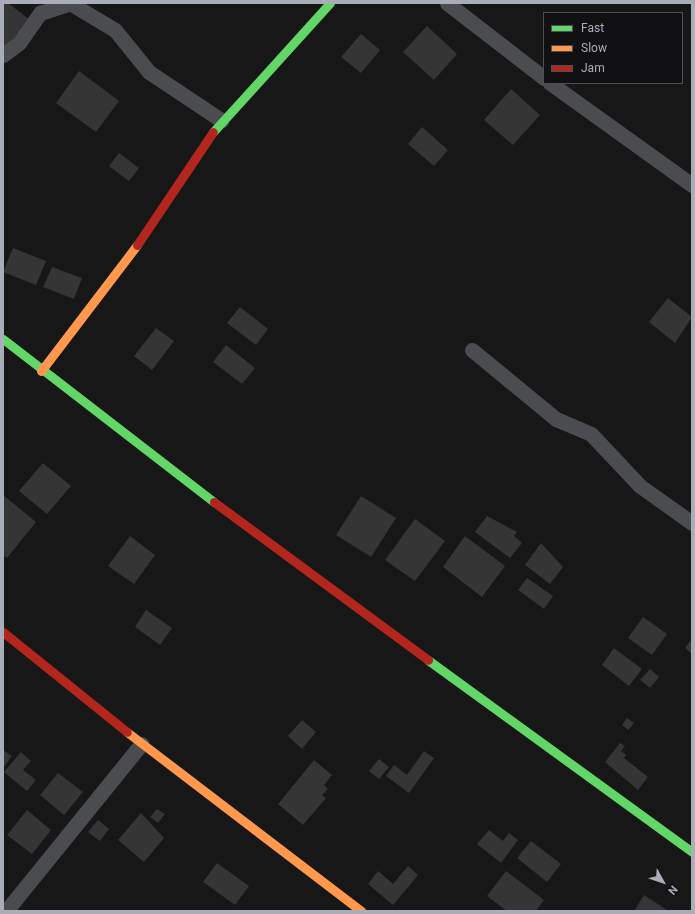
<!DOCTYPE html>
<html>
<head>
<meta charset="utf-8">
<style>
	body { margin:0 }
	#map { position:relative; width:695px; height:914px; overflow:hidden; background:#171717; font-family:Roboto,sans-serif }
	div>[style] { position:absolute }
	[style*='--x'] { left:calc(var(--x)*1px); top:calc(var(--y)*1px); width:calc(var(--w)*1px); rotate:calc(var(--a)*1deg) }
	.building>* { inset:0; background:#353536 }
	.street>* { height:15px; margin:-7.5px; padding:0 7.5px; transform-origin:7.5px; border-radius:7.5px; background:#4b4c50 }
	.fast>* { height:9px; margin:-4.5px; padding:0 4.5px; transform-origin:4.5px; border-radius:4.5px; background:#63d668 }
	.slow>* { height:9px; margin:-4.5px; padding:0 4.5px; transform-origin:4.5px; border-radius:4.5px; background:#ff974d }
	.jam>* { height:9px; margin:-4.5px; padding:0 4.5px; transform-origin:4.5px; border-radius:4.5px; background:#b3261e }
	span { translate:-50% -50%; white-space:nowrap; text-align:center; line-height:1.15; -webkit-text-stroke:3px #111113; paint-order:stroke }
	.frame { position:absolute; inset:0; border:4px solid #a8adb8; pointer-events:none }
	.legend { position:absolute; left:543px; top:12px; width:140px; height:72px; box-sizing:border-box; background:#111113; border:1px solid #4d4f55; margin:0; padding:5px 7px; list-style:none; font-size:12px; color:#a8adb8 }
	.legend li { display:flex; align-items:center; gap:8px; height:20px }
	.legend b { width:20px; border:1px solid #4d4f55 }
	.north { position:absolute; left:643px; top:862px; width:40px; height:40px; -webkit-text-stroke:3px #111113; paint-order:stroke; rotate:130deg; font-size:11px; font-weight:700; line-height:16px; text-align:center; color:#a8adb8 }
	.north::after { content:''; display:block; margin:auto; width:14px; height:18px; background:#a8adb8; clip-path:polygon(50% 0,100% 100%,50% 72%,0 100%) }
</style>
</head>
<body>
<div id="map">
	<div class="building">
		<i style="clip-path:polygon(3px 3px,8px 3px,30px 20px,3px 50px)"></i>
		<i style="clip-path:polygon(427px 26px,457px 54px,434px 80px,403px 52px)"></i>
		<i style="clip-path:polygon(361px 34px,380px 50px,361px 73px,341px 57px)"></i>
		<i style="clip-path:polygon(79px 71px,119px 101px,96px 132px,56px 103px)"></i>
		<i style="clip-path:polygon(511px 89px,540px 115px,513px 145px,484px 120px)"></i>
		<i style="clip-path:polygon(422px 127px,448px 150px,434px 166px,408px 144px)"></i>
		<i style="clip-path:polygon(119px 153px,139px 168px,129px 181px,109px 166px)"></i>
		<i style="clip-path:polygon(13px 248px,46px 261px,36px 285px,3px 272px)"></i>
		<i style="clip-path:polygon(52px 267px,82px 278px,74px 299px,43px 287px)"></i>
		<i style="clip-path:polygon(668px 298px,692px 317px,675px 343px,649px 322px)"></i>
		<i style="clip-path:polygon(240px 307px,268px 329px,256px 345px,227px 323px)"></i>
		<i style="clip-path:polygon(156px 328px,174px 341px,152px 370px,134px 356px)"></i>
		<i style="clip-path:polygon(226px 345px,255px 368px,242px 384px,213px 362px)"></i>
		<i style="clip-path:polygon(43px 463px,71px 486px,47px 514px,19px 491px)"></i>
		<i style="clip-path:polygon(3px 495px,36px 522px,7px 558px,3px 555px)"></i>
		<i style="clip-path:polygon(361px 496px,396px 518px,371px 557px,336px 535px)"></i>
		<i style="clip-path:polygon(487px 516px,517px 532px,514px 536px,522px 543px,510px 558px,475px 532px)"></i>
		<i style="clip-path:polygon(415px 519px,445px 541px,415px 581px,385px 560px)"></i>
		<i style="clip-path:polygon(130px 536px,155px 555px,134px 584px,108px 566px)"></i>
		<i style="clip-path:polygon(465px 536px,505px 566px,482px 597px,443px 567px)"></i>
		<i style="clip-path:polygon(541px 543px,563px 567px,550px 584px,525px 565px)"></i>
		<i style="clip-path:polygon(527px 578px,553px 596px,544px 609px,518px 590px)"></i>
		<i style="clip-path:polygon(146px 610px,172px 628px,160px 645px,135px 627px)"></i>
		<i style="clip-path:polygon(643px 617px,667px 634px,652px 655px,628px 638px)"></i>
		<i style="clip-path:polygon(692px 639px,692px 654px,685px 648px)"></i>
		<i style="clip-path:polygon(614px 648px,642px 669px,629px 686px,602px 665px)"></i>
		<i style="clip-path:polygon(650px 669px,659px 677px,650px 688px,640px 680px)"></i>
		<i style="clip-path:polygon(627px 718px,634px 723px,628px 730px,622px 725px)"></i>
		<i style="clip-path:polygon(302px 720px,316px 732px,302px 749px,288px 736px)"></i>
		<i style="clip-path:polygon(620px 743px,625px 746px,621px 751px,626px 755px,624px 758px,648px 777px,638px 790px,605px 762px)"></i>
		<i style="clip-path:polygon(3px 750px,12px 756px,3px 768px)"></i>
		<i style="clip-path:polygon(424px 751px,434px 758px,409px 793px,386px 776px,394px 765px,407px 775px)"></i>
		<i style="clip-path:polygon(21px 752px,31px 761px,23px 770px,36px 780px,27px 791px,4px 772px)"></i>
		<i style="clip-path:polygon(379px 759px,389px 767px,379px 779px,369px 771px)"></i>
		<i style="clip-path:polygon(314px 760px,332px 775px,324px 785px,328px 789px,322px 795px,326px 798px,303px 825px,278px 804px)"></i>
		<i style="clip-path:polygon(58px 773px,83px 792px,64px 815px,40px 795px)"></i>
		<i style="clip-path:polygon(157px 809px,165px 814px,158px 823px,150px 817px)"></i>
		<i style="clip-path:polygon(27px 810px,51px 830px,32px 854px,7px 835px)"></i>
		<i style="clip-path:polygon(141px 813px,164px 838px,144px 862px,118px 840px)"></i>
		<i style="clip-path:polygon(98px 820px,109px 829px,100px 841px,88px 832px)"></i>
		<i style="clip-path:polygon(489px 830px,503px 841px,509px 833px,518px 840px,501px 863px,477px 844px)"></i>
		<i style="clip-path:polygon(531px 841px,561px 864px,547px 882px,517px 858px)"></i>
		<i style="clip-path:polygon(217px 863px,249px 886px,235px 905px,203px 882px)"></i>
		<i style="clip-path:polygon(408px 866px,418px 875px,393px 905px,368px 884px,378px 871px,393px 884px)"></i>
		<i style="clip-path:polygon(506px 871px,544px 900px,536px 911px,507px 911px,487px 896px)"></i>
		<i style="clip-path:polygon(644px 895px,667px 910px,666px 911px,634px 911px)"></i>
	</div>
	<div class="street">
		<i style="--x:447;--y:3;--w:123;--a:37.7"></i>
		<i style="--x:3;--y:55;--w:20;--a:-37"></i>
		<i style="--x:19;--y:43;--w:37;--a:-55"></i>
		<i style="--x:40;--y:13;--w:32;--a:-18"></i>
		<i style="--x:70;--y:3;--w:52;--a:31"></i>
		<i style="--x:115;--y:30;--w:54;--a:51"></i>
		<i style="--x:149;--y:72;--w:87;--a:33.7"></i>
		<i style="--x:550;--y:83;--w:175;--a:35.7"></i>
		<i style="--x:472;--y:350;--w:109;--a:39.4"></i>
		<i style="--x:556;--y:419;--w:38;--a:23"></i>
		<i style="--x:591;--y:434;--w:71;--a:46.7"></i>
		<i style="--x:640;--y:486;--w:64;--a:35.4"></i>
		<i style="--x:6;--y:911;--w:215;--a:-51"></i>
	</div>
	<div class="fast">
		<i style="--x:213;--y:132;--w:174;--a:-47.8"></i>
		<i style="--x:3;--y:339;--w:267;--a:37.7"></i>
		<i style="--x:428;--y:660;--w:326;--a:36"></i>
	</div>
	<div class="slow">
		<i style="--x:41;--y:371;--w:158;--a:-52.7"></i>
		<i style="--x:127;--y:732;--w:295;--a:37.4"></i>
	</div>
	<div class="jam">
		<i style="--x:137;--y:245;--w:136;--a:-56.1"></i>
		<i style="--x:214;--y:502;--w:266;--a:36.4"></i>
		<i style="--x:3;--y:632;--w:159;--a:38.9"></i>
	</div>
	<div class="frame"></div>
	<ul class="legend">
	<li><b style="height:5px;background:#63d668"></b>Fast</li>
	<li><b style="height:5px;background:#ff974d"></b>Slow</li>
	<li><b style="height:5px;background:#b3261e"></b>Jam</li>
	</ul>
	<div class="north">N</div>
</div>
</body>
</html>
